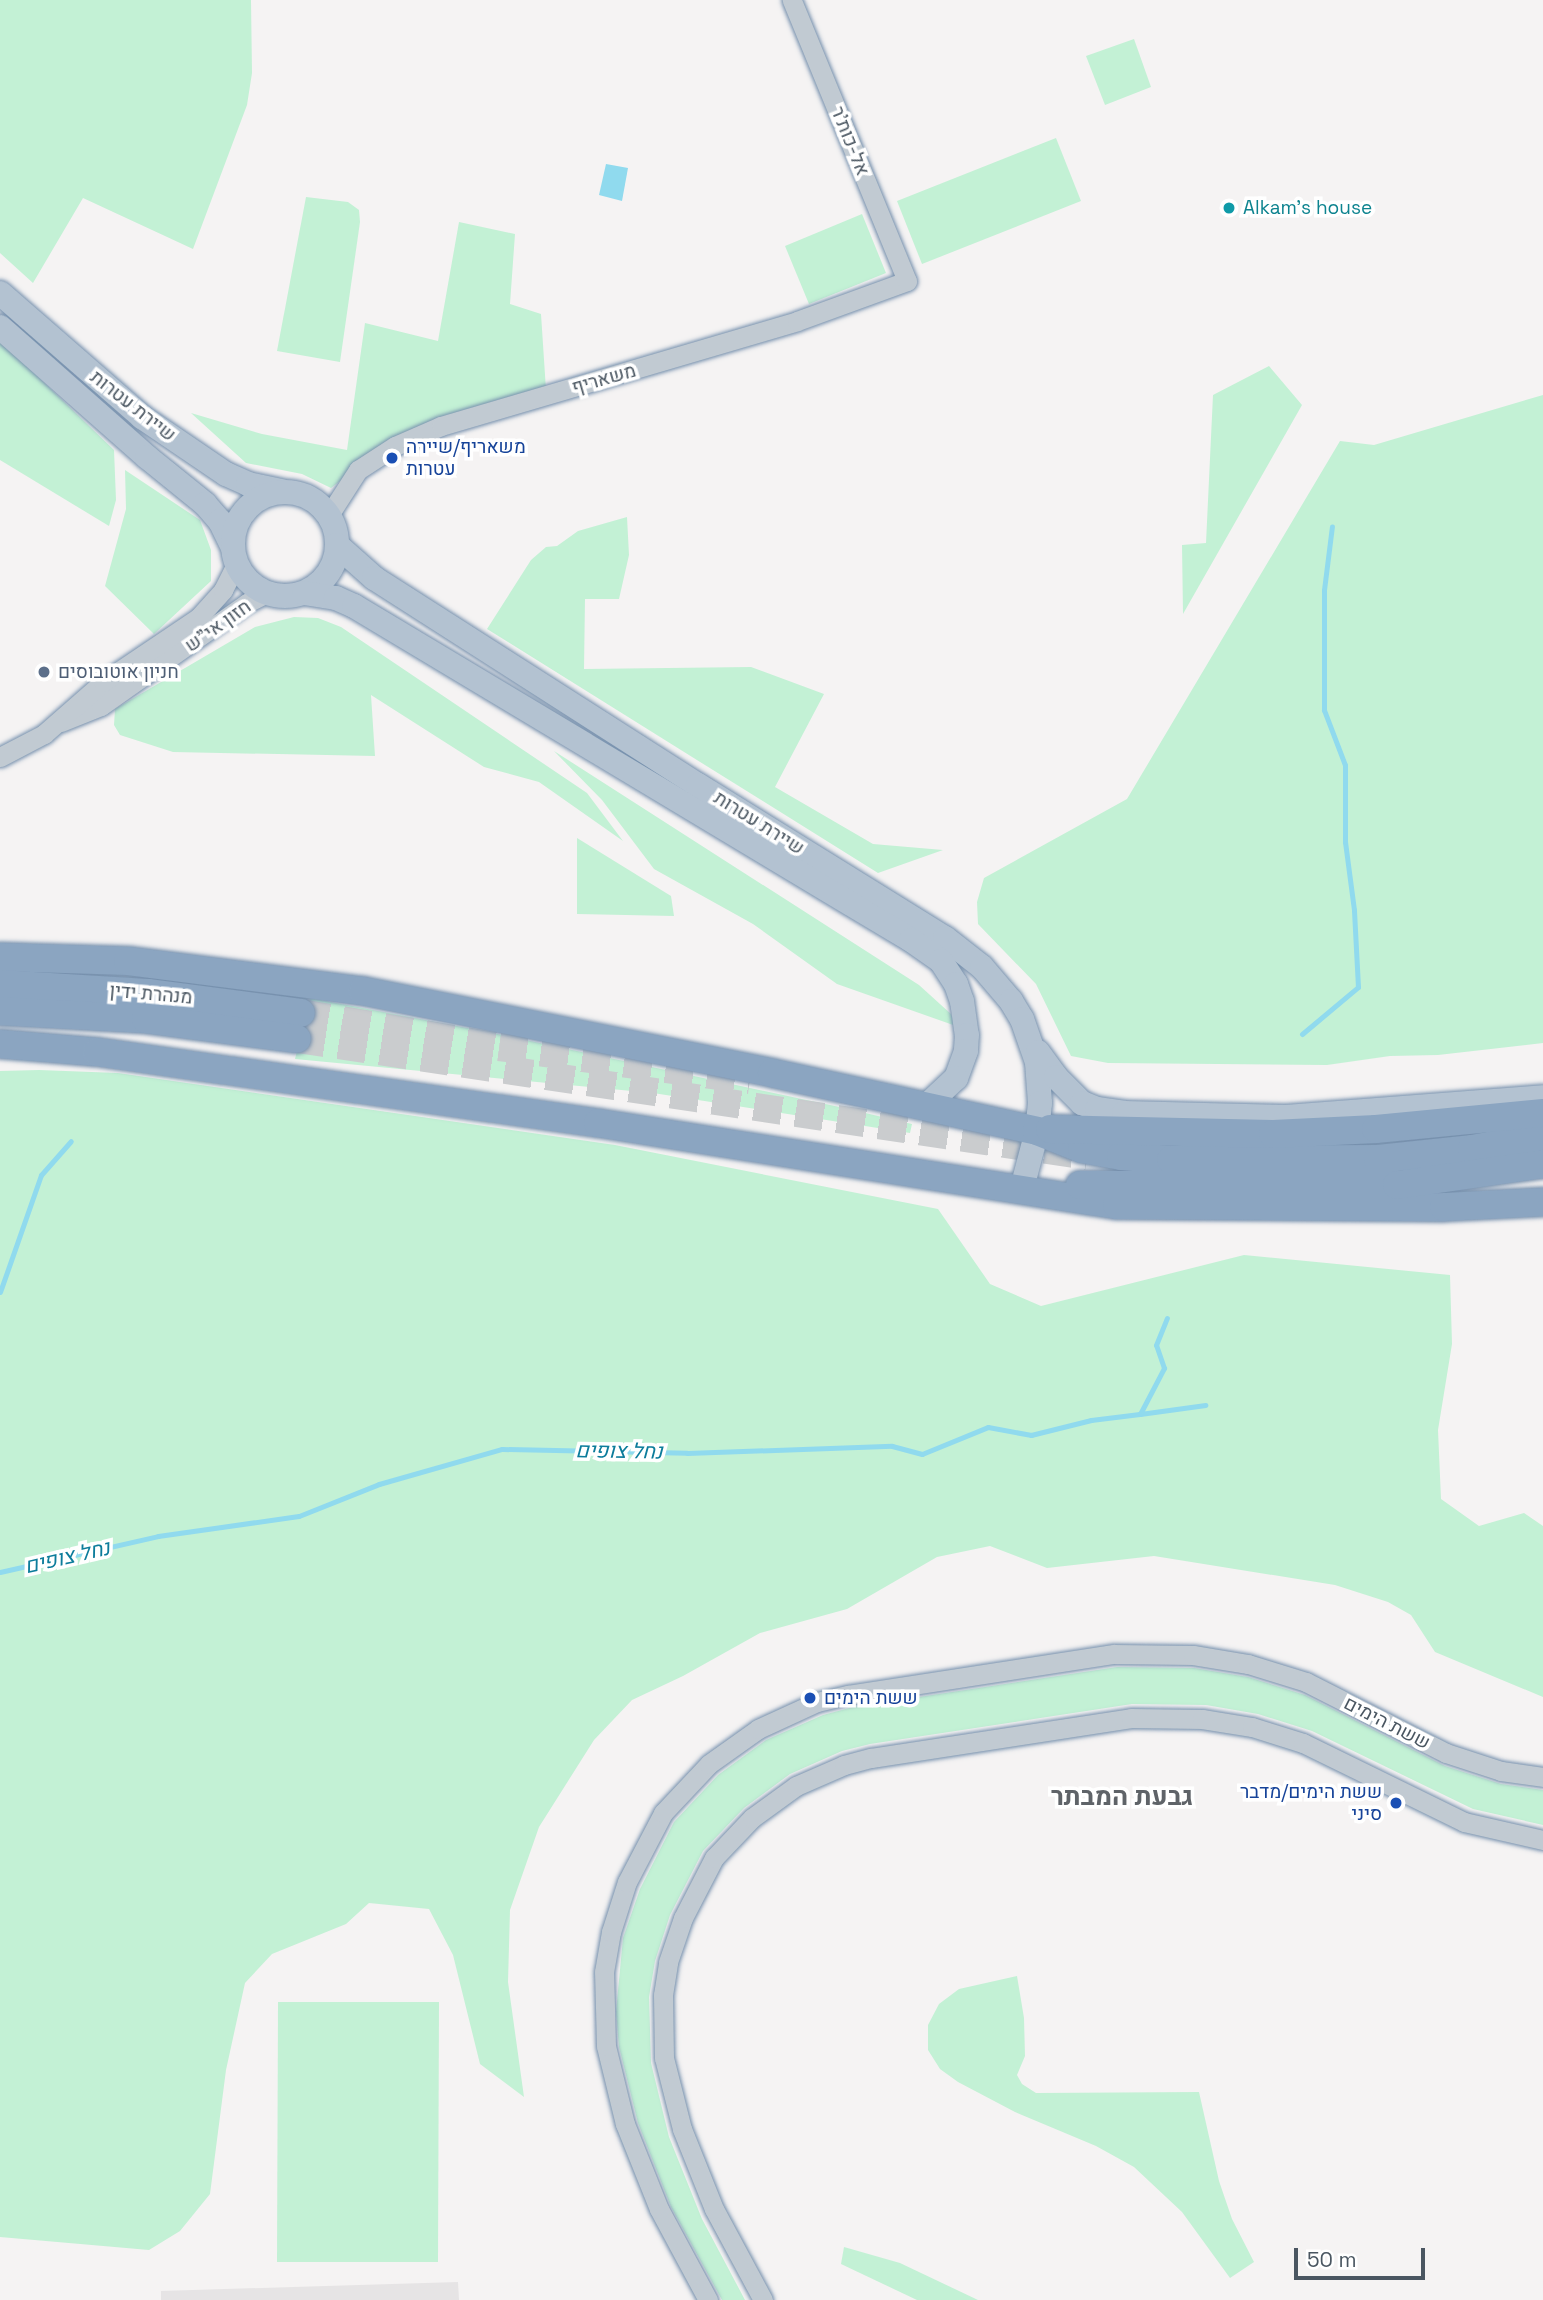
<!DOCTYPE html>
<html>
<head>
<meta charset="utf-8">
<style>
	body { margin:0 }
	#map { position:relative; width:1543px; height:2300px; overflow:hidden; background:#f5f3f3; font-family:"Space Grotesk",Heebo,sans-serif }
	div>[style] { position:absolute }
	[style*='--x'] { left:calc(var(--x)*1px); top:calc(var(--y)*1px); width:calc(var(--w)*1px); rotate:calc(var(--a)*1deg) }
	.education>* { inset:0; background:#e6e4e5 }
	.green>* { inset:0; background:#c3f1d5 }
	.water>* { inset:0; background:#90daee }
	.stream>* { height:5px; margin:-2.5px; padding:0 2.5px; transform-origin:2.5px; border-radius:2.5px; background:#90daee }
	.highway-tunnel>* { height:28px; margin-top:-14px; transform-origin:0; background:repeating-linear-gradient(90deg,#caccce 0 28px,transparent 0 42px) }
	.roads { filter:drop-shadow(0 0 2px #7690ad) drop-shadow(0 0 2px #7690ad) }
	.minor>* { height:19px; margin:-9.5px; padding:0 9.5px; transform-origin:9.5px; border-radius:9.5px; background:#c1cad2 }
	.major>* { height:24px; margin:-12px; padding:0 12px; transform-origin:12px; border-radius:12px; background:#b3c2d1 }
	.major>.ring { margin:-12px; padding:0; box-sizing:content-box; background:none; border:24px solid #b3c2d1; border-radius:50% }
	.highway>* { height:28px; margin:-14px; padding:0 14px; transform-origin:14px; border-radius:14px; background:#8ba5c1 }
	.dots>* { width:19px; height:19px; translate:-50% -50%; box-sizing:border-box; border:4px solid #fff; border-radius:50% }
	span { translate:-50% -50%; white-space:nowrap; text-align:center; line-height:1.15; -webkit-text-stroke:7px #fff; paint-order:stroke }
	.street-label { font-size:19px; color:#4a5661 }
	.culture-label { font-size:19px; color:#0d838f }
	.left { translate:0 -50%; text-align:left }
	.transit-label { font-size:19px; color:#164399 }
	.right { translate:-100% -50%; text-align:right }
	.service-label { font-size:19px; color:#4e5e75 }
	.water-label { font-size:21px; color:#0c7c9b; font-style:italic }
	.district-label { font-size:26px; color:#5f6368; font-weight:700 }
	.scale { position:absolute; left:1294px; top:2248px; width:131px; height:32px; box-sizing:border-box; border:4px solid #4a5661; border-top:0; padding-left:9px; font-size:21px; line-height:24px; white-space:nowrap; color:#4a5661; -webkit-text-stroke:5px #fff; paint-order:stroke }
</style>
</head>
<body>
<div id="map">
	<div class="education">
		<i style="clip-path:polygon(458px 2282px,459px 2300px,161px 2300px,161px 2291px)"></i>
	</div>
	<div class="green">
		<i style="clip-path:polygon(0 0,251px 0,252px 73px,247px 105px,193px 249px,83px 198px,33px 283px,0 253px)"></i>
		<i style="clip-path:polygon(1134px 39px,1151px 87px,1105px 105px,1086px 56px)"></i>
		<i style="clip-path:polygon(1056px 138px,1081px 201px,922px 264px,897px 201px)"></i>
		<i style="clip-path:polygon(306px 197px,348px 202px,359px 210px,360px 222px,340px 362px,277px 351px)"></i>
		<i style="clip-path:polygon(862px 214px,886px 273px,809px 304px,785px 246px)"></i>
		<i style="clip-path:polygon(459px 222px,515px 234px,510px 304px,541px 314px,546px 390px,385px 446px,331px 488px,302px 474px,246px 463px,191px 413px,262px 434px,347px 450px,365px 323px,438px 341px)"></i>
		<i style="clip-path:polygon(0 340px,114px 450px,116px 500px,109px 526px,0 460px)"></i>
		<i style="clip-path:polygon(1269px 366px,1302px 405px,1183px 614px,1182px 545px,1206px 543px,1213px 395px)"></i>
		<i style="clip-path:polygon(1543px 395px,1543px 1043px,1438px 1055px,1390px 1056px,1327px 1065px,1108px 1063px,1071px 1056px,1036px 984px,978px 924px,977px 902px,984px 878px,1127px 799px,1340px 441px,1374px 445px)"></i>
		<i style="clip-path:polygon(125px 470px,200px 520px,211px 550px,211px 581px,154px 634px,105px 586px,126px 509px)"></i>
		<i style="clip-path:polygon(627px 517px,629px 555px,619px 599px,585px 599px,584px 669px,751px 667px,824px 694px,775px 787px,873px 844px,943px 850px,878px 873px,487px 629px,531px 560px,546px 547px,557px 546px,578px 531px)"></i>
		<i style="clip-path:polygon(294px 617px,318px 618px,341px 627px,587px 793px,623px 841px,539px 782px,484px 767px,371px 695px,375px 756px,173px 752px,120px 735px,114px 725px,115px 709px,255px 627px)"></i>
		<i style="clip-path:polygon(554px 751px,919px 985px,951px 1014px,956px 1026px,837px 984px,753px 924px,654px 869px,602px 800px)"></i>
		<i style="clip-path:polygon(577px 838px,671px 896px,674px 916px,577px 914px)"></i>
		<i style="clip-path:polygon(310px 998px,488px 1032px,844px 1108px,912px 1124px,910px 1133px,653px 1093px,295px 1059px)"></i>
		<i style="clip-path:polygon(39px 1070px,118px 1073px,615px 1145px,938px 1209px,990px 1284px,1041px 1306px,1244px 1255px,1450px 1275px,1452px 1344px,1438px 1430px,1441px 1499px,1479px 1526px,1524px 1513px,1543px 1526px,1543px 1697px,1435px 1652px,1411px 1615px,1388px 1602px,1335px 1585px,1154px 1556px,1047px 1568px,990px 1546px,937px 1557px,847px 1609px,760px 1633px,683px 1676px,632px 1700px,594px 1740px,539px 1827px,510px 1910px,508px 1982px,524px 2097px,480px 2064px,453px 1955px,429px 1909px,369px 1903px,346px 1924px,272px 1954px,245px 1983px,226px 2070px,210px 2194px,180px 2231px,149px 2250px,0 2237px,0 1071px)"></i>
		<i style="clip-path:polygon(1117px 1667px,1194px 1668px,1248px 1677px,1305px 1695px,1445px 1766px,1501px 1784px,1543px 1790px,1543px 1825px,1473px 1809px,1312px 1731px,1258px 1714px,1206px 1705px,1132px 1704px,870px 1744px,842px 1751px,790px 1774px,744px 1808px,703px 1851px,670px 1915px,655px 1961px,649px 1997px,651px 2063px,669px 2137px,702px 2219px,745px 2300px,722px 2300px,671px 2207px,638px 2123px,619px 2047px,616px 2012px,623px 1938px,640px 1889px,674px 1822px,718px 1775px,766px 1740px,823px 1715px,853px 1707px)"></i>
		<i style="clip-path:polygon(1017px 1976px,1024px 2018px,1025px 2056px,1017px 2075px,1022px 2084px,1036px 2093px,1199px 2092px,1219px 2181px,1232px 2219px,1254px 2262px,1230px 2278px,1182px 2212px,1134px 2167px,1096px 2146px,1015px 2112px,958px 2082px,940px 2069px,928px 2050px,928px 2025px,939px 2004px,959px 1989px)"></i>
		<i style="clip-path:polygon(278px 2002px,439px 2002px,438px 2262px,277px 2262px)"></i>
		<i style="clip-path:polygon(844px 2247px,900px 2263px,978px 2300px,917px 2300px,841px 2264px)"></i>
	</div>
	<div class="water">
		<i style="clip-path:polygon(606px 164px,628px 168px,622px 201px,599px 195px)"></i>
	</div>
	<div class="stream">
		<i style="--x:1302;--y:1034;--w:73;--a:-40"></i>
		<i style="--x:1358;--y:987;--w:77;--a:-93"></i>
		<i style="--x:1354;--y:910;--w:69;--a:-97.5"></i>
		<i style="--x:1345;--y:842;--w:77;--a:-90"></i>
		<i style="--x:1345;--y:765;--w:59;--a:-110.9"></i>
		<i style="--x:1324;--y:710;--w:120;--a:-90"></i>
		<i style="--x:1324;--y:590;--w:64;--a:-82.9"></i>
		<i style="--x:0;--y:1292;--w:124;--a:-70.7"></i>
		<i style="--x:41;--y:1175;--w:45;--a:-48.6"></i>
		<i style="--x:1140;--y:1414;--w:66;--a:-7.9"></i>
		<i style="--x:0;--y:1572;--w:162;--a:-12.8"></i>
		<i style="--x:158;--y:1536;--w:142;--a:-8.1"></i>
		<i style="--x:299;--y:1516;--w:86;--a:-21.8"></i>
		<i style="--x:379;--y:1484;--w:128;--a:-15.9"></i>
		<i style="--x:502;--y:1449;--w:185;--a:1.2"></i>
		<i style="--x:687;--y:1453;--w:205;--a:-2"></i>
		<i style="--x:892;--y:1446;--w:31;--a:15"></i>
		<i style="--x:922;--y:1454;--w:71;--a:-22.2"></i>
		<i style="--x:988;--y:1427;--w:44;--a:10.5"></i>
		<i style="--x:1031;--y:1435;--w:62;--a:-14"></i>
		<i style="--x:1091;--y:1420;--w:49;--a:-7"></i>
		<i style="--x:1140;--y:1414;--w:52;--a:-62.4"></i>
		<i style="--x:1164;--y:1368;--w:24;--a:-109"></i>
		<i style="--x:1156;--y:1345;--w:29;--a:-68"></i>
	</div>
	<div class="highway-tunnel">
		<i style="--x:301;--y:1013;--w:201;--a:9.7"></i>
		<i style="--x:499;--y:1047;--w:253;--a:7.5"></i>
		<i style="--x:297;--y:1039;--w:799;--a:8.42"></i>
		<i style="--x:1396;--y:1140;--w:102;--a:-3.9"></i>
	</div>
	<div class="roads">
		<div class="minor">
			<i style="--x:329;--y:515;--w:54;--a:-57.2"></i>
			<i style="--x:358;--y:470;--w:44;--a:-33"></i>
			<i style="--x:395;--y:446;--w:50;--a:-23.5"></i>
			<i style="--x:441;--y:426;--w:371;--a:-16.4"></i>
			<i style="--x:797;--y:321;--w:117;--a:-20"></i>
			<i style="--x:907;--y:281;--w:304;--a:-112.3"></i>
			<i style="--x:61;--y:722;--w:43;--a:-21.8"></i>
			<i style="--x:101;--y:706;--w:179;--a:-35.2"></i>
			<i style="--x:247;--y:603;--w:22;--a:-27"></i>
			<i style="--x:0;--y:757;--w:50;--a:-27.6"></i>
			<i style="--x:44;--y:734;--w:79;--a:-41.4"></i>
			<i style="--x:103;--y:682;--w:115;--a:-34"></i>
			<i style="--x:198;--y:618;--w:38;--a:-48"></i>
			<i style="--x:223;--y:590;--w:29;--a:-63"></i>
			<i style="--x:708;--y:2300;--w:103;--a:-118.3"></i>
			<i style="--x:659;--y:2209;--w:92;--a:-111.8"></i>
			<i style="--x:625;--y:2124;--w:80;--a:-103.7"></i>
			<i style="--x:606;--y:2046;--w:74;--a:-91.5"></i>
			<i style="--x:604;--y:1972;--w:41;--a:-80.1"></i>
			<i style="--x:611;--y:1932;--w:52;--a:-72.3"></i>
			<i style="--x:627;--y:1882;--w:78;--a:-62.4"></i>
			<i style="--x:663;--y:1813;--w:67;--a:-46.8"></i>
			<i style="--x:709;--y:1764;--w:60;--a:-35.5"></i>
			<i style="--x:758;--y:1729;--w:65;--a:-24.6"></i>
			<i style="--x:817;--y:1702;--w:32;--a:-13"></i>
			<i style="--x:848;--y:1695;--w:269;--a:-8.8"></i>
			<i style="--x:1114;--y:1654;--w:79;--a:0.7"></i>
			<i style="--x:1193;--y:1655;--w:56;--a:9.3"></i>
			<i style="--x:1248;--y:1664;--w:61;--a:17.2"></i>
			<i style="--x:1306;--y:1682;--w:157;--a:26.9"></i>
			<i style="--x:1446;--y:1753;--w:58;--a:18.1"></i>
			<i style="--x:1501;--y:1771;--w:42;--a:8.1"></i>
			<i style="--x:763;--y:2300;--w:103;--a:-118.3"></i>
			<i style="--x:714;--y:2209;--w:86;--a:-111.8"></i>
			<i style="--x:682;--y:2129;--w:73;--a:-104.2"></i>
			<i style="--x:664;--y:2058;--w:63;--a:-90.9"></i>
			<i style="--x:663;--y:1995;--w:33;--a:-81"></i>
			<i style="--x:668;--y:1962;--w:46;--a:-71.2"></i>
			<i style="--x:683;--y:1918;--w:68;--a:-62.7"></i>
			<i style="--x:714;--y:1858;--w:55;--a:-46.5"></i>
			<i style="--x:752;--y:1818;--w:54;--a:-36"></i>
			<i style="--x:796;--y:1786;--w:52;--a:-23.6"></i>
			<i style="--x:844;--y:1765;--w:28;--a:-15"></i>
			<i style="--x:871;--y:1758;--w:263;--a:-8.7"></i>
			<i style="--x:1131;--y:1718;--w:71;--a:0.8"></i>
			<i style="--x:1202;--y:1719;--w:51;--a:9.1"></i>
			<i style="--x:1252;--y:1727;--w:53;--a:17.4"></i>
			<i style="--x:1303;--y:1743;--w:179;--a:26.1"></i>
			<i style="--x:1464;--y:1822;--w:81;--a:12.8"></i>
		</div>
		<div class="major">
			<i style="--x:0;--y:293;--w:189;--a:41.1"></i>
			<i style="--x:142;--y:417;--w:102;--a:34.2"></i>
			<i style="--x:226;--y:474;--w:24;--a:24"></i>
			<i style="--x:248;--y:484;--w:35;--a:12"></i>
			<i style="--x:0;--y:327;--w:196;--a:41.5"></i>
			<i style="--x:147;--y:457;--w:75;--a:39"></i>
			<i style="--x:205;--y:504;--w:23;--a:49"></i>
			<i style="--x:220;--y:521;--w:28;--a:64"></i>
			<i class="ring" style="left:233px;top:492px;width:80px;height:80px"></i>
			<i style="--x:337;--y:545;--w:50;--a:41.7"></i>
			<i style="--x:374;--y:578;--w:384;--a:32.6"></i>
			<i style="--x:698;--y:785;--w:291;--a:31.8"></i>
			<i style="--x:945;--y:938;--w:47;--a:38.1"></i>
			<i style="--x:982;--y:967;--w:45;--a:49.5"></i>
			<i style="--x:1011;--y:1001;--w:21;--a:59"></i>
			<i style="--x:1022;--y:1019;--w:46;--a:70.8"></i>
			<i style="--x:1037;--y:1062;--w:41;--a:85.8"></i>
			<i style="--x:1040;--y:1103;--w:28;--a:96"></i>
			<i style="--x:1037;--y:1131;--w:59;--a:104.7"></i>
			<i style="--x:304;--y:593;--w:32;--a:9"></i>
			<i style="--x:336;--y:598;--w:20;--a:24"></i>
			<i style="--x:354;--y:606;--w:649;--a:30.95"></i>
			<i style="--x:911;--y:940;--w:37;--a:35"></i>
			<i style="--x:941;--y:961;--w:27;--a:57"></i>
			<i style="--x:956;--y:984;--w:18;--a:71"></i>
			<i style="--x:962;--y:1001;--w:34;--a:82"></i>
			<i style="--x:967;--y:1035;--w:16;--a:94"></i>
			<i style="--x:966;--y:1051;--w:29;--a:110"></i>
			<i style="--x:956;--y:1078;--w:42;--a:136.9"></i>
			<i style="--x:1038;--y:1052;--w:31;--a:54"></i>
			<i style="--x:1056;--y:1077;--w:37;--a:45"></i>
			<i style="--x:1082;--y:1103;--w:16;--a:22"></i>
			<i style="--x:1097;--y:1109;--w:27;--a:8"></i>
			<i style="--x:1124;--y:1113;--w:162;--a:1.4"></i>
			<i style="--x:1286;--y:1117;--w:258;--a:-4.4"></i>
		</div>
		<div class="highway">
			<i style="--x:0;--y:957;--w:128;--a:1.8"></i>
			<i style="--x:128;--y:961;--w:237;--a:7.3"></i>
			<i style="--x:363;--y:991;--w:417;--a:11.3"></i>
			<i style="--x:772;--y:1073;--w:271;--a:12.3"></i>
			<i style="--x:1037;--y:1131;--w:48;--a:21.8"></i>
			<i style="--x:1082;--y:1149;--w:40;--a:10"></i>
			<i style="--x:1121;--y:1156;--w:50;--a:4.6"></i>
			<i style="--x:1171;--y:1160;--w:207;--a:-0.3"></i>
			<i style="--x:1378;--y:1159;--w:95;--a:-6.1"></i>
			<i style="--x:1472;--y:1149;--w:72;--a:-10.4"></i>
			<i style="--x:0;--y:984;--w:148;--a:3.5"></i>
			<i style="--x:148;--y:993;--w:154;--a:7.4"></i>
			<i style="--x:0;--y:1011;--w:146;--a:3.1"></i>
			<i style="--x:146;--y:1019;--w:152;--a:7.5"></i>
			<i style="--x:0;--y:1044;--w:97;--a:4.7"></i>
			<i style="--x:97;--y:1052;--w:506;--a:8.07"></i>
			<i style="--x:598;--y:1123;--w:525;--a:8.98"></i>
			<i style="--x:1117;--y:1205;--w:327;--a:0.4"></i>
			<i style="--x:1444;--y:1207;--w:99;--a:-2.9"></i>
			<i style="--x:1050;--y:1129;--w:223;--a:1.3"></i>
			<i style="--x:1273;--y:1134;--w:103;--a:-2.8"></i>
			<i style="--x:1376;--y:1129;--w:168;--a:-5.5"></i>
			<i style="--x:1080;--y:1185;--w:317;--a:0"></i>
			<i style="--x:1397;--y:1185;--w:148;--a:-8.2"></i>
		</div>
	</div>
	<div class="dots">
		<i style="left:1229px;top:208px;background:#0f9aa8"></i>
		<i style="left:392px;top:458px;background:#1a4fb4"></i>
		<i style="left:44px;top:672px;background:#5c6f8a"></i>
		<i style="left:810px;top:1698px;background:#1a4fb4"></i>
		<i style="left:1396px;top:1803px;background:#1a4fb4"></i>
	</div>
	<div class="street-label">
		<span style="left:850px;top:141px;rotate:68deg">אל-כות'ר</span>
		<span style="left:604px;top:379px;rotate:-16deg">משאריף</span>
		<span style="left:133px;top:406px;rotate:38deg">שיירת עטרות</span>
		<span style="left:218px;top:626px;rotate:-35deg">חזון אי"ש</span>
		<span style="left:759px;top:823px;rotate:32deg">שיירת עטרות</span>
		<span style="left:151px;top:994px;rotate:5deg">מנהרת ידין</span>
		<span style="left:1387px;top:1723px;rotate:27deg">ששת הימים</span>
	</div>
	<div class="culture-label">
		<span class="left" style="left:1243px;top:208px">Alkam's house</span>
	</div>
	<div class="transit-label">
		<span class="left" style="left:406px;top:458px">משאריף/שיירה<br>עטרות</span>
		<span class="left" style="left:824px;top:1698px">ששת הימים</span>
		<span class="right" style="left:1382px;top:1803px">ששת הימים/מדבר<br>סיני</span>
	</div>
	<div class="service-label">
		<span class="left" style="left:58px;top:672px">חניון אוטובוסים</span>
	</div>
	<div class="water-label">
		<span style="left:619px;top:1451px;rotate:1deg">נחל צופים</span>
		<span style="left:67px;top:1557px;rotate:-13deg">נחל צופים</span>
	</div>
	<div class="district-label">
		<span style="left:1122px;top:1797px">גבעת המבתר</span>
	</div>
	<div class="scale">50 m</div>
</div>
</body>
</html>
